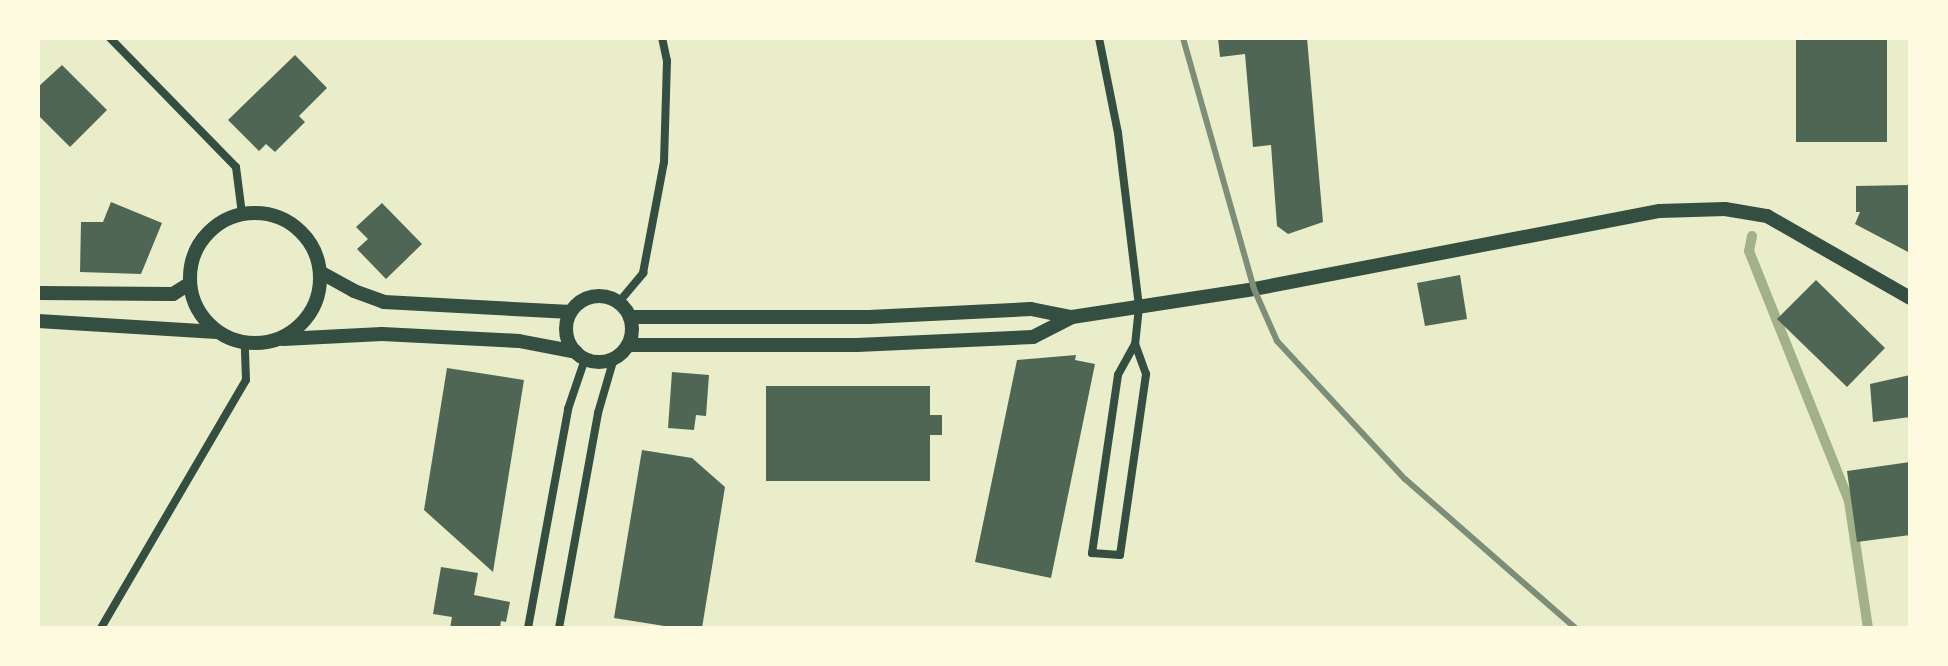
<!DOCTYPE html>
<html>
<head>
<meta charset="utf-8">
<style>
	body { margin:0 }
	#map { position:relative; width:1948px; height:666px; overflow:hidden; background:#e9edc9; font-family:Overpass,sans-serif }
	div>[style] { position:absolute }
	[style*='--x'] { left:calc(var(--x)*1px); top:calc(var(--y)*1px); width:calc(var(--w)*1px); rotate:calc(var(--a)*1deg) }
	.stream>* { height:10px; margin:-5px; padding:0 5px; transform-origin:5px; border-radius:5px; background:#a3b18a }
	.building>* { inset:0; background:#4f6655 }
	.minor>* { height:8px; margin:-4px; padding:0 4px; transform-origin:4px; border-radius:4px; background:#344e41 }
	.tertiary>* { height:14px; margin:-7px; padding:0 7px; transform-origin:7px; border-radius:7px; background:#344e41 }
	.tertiary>.ring { margin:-7px; padding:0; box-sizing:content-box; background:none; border:14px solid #344e41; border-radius:50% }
	.rail>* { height:6px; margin:-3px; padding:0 3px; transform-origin:3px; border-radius:3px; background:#7c8e77 }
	span { translate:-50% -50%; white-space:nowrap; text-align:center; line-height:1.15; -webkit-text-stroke:6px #fefae0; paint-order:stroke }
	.frame { position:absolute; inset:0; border:40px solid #fefae0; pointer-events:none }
</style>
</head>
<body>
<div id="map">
	<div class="stream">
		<i style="--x:1752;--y:236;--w:15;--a:101"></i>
		<i style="--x:1749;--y:251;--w:269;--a:68.2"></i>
		<i style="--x:1849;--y:501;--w:128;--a:81.5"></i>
	</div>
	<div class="building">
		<i style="clip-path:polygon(1218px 38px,1307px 38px,1323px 222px,1288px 234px,1277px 226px,1271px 145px,1253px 147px,1245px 54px,1220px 57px)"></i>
		<i style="clip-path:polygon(1796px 38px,1887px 38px,1887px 142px,1796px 142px)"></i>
		<i style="clip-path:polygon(295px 55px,327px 88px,299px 116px,305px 122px,275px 152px,266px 144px,259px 151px,228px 120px)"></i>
		<i style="clip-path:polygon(62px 65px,107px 110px,70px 147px,38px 115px,38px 87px)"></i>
		<i style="clip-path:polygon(1910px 185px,1910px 253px,1855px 224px,1860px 212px,1856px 212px,1856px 186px)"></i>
		<i style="clip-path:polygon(111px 202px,162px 223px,141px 274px,80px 272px,81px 222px,103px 222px)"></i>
		<i style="clip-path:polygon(382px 203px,422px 244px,386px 279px,357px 249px,368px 239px,356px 227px)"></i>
		<i style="clip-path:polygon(1460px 275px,1467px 319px,1425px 326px,1417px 283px)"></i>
		<i style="clip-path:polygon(1816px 280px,1885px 348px,1847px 387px,1777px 319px)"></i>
		<i style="clip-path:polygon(1076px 355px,1075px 360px,1095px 364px,1051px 578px,975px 562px,1017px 360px)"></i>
		<i style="clip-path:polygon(447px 368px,524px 380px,493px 572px,424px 510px)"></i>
		<i style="clip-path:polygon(672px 372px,709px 375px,706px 416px,696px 415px,694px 430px,668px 428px)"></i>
		<i style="clip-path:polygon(1910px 375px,1910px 417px,1873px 422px,1870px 384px)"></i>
		<i style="clip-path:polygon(766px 386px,930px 386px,930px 415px,942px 415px,942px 435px,930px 435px,930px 481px,766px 481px)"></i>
		<i style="clip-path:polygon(642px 450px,692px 458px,725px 487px,702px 628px,677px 628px,614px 618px)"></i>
		<i style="clip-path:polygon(1910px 462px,1910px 535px,1857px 542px,1847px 471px)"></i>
		<i style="clip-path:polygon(441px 567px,478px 573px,474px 595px,510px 602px,506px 622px,501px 621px,500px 628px,450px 628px,452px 617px,433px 614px)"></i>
	</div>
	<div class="minor">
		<i style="--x:110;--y:38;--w:180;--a:45.7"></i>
		<i style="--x:236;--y:167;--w:47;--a:82.7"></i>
		<i style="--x:1099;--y:38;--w:97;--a:78.7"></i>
		<i style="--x:1118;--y:133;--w:175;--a:83.1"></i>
		<i style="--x:1139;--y:307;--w:37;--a:96"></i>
		<i style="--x:1135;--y:344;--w:35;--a:119"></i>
		<i style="--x:1118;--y:375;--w:180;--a:98.3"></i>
		<i style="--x:1092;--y:553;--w:28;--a:4"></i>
		<i style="--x:1120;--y:555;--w:183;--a:-81.8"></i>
		<i style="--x:1146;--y:374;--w:32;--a:-110"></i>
		<i style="--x:619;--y:302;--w:38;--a:-50"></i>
		<i style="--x:643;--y:273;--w:113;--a:-79.3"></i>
		<i style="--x:664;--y:162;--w:101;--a:-88.3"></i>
		<i style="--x:667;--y:61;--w:24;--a:-102"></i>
		<i style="--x:101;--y:628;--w:287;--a:-59.7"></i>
		<i style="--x:246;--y:380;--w:37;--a:-92"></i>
		<i style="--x:528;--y:628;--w:223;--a:-79.6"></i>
		<i style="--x:568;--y:409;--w:53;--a:-71.2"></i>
		<i style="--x:559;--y:628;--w:219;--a:-79.7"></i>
		<i style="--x:598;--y:413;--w:57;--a:-73.8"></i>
	</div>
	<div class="tertiary">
		<i class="ring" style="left:190px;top:213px;width:116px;height:116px"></i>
		<i style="--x:320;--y:272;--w:39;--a:29"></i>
		<i style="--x:354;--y:291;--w:32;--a:20"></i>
		<i style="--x:384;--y:302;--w:187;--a:3.1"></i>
		<i style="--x:38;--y:293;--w:135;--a:0.4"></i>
		<i style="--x:173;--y:294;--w:19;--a:-32"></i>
		<i class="ring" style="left:566px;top:296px;width:52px;height:52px"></i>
		<i style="--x:630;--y:317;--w:239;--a:0"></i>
		<i style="--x:869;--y:317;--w:162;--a:-2.8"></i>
		<i style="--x:1031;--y:309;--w:41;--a:11.3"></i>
		<i style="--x:38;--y:321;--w:179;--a:3.5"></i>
		<i style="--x:283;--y:339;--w:99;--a:-2.9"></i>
		<i style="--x:382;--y:334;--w:137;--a:2.9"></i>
		<i style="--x:519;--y:341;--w:58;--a:10.9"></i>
		<i style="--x:628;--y:345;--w:229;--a:0"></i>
		<i style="--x:857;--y:345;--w:176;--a:-2.6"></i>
		<i style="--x:1033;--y:337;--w:44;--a:-27.1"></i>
		<i style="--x:1072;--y:317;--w:184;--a:-8.7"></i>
		<i style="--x:1254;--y:289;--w:413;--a:-10.9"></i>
		<i style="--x:1660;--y:211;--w:65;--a:-1.8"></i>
		<i style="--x:1725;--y:209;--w:43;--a:9.5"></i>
		<i style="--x:1767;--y:216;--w:165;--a:29.8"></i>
	</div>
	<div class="rail">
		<i style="--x:1183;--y:38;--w:261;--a:74.2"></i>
		<i style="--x:1254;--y:289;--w:57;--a:66.1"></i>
		<i style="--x:1277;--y:341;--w:188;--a:47.2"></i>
		<i style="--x:1405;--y:479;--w:226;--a:41.2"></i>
	</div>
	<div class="frame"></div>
</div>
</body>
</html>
